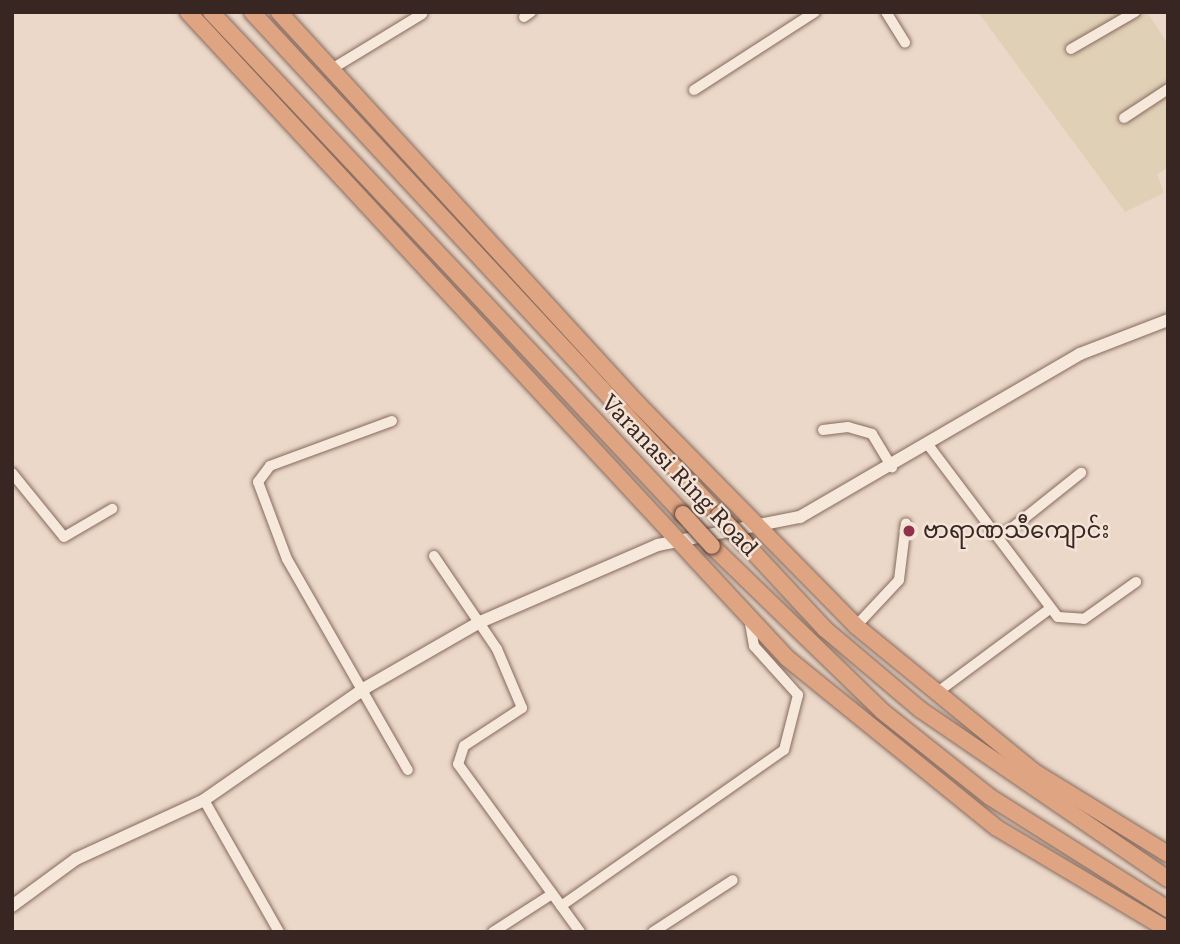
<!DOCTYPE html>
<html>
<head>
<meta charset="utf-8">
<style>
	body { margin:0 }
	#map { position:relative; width:1180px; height:944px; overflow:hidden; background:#ebd8c8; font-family:"Roboto Serif","Noto Sans Myanmar",serif }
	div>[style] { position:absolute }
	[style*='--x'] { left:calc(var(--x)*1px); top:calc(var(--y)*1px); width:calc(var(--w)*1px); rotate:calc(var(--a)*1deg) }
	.farmland>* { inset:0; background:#e0d0b6 }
	.roads { filter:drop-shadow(0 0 2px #866a5e) drop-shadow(0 0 2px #866a5e) }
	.minor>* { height:10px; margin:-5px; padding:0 5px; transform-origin:5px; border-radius:5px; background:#f6e8db }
	.tertiary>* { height:12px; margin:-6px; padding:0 6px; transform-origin:6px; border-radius:6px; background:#f6e8db }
	.trunk>* { height:16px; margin:-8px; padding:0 8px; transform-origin:8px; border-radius:8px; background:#dfa582 }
	.bridges { filter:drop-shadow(0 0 2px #543a32) drop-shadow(0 0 2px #543a32) }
	.trunk-bridge>* { height:16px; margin:-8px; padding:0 8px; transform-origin:8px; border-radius:8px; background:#dfa582 }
	.dots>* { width:19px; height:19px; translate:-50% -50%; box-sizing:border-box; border:4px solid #f3e4d7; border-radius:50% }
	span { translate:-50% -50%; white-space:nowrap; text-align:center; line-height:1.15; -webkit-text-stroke:5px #f3e4d7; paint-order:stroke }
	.street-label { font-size:23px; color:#372621 }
	.poi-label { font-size:23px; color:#372621 }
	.left { translate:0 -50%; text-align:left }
	.frame { position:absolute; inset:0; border:14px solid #372621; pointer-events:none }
</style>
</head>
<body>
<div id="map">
	<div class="farmland">
		<i style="clip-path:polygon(978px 12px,1147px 12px,1168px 44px,1168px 168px,1157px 174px,1164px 193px,1125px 212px)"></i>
	</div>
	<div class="roads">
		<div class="minor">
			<i style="--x:886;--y:12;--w:36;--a:58"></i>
			<i style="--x:524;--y:17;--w:9;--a:-36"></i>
			<i style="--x:1071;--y:49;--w:74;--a:-30"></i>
			<i style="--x:330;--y:70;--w:108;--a:-31.3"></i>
			<i style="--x:694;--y:90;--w:144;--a:-32.8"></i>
			<i style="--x:1124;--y:118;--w:53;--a:-33.4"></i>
			<i style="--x:392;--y:421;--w:130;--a:159.8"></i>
			<i style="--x:270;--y:466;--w:20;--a:127"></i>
			<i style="--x:258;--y:482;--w:82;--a:69.4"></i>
			<i style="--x:287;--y:559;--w:243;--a:60.2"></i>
			<i style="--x:823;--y:430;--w:25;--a:-7"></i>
			<i style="--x:848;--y:427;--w:25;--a:16"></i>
			<i style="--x:872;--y:434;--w:39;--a:59"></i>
			<i style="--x:929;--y:446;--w:214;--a:53"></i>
			<i style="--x:1058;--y:617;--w:26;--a:4"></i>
			<i style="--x:1084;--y:619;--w:64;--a:-35.4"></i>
			<i style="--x:12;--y:473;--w:82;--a:50.9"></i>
			<i style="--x:64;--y:537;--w:56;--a:-30.3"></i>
			<i style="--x:993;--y:534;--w:14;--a:-8"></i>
			<i style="--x:1007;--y:532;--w:95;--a:-38.6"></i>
			<i style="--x:434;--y:556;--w:112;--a:55.9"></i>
			<i style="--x:497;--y:649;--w:64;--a:67"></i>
			<i style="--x:522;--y:708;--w:69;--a:146.8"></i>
			<i style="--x:464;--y:746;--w:19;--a:108"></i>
			<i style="--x:458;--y:764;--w:208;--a:54"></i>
			<i style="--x:856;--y:626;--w:63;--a:-46.9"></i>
			<i style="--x:899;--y:580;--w:57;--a:-83"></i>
			<i style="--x:935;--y:694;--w:144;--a:-36.6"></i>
			<i style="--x:204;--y:800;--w:152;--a:60.4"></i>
			<i style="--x:561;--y:906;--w:272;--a:-35"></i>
			<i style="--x:784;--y:750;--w:57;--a:-75.7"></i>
			<i style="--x:798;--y:695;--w:66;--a:-131.9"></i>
			<i style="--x:754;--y:646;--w:28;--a:-100"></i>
			<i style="--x:493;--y:932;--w:70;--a:-32.8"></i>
			<i style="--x:653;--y:932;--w:95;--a:-33"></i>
		</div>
		<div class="tertiary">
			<i style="--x:12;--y:906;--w:79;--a:-36.3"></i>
			<i style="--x:76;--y:859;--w:141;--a:-24.7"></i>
			<i style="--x:204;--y:800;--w:196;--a:-34.8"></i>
			<i style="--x:365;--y:688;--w:133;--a:-29.9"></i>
			<i style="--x:480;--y:622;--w:194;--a:-23.4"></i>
			<i style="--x:658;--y:545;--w:145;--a:-11.2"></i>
			<i style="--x:800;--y:517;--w:324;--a:-30.2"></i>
			<i style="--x:1080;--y:354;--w:94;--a:-21.1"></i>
		</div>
		<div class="trunk">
			<i style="--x:188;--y:12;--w:881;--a:47.16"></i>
			<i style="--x:787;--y:658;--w:270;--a:39"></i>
			<i style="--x:997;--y:828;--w:199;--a:30.8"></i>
			<i style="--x:211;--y:12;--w:689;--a:46.76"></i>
			<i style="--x:252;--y:12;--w:686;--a:47.13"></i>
			<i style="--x:279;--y:12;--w:532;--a:47.52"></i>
			<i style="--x:638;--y:404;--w:311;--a:45.5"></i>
			<i style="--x:856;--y:626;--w:229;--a:39.3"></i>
			<i style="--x:1033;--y:771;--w:158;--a:31.6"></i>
			<i style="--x:745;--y:543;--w:117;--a:47.1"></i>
			<i style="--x:825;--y:629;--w:126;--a:40.2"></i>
			<i style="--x:921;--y:710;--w:299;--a:34.4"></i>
			<i style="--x:712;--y:546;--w:237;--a:44.1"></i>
			<i style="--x:882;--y:711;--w:138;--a:38.5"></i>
			<i style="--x:990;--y:797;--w:210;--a:32.2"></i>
		</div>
	</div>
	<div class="bridges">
		<div class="trunk-bridge">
			<i style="--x:683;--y:514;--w:43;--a:47.8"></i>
			<i style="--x:719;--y:515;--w:38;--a:47"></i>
		</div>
	</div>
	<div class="dots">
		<i style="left:909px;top:531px;background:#90334a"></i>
	</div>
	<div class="street-label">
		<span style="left:679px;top:476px;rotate:46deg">Varanasi Ring Road</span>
	</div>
	<div class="poi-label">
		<span class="left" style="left:923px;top:531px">ဗာရာဏသီကျောင်း</span>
	</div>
	<div class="frame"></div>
</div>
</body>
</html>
